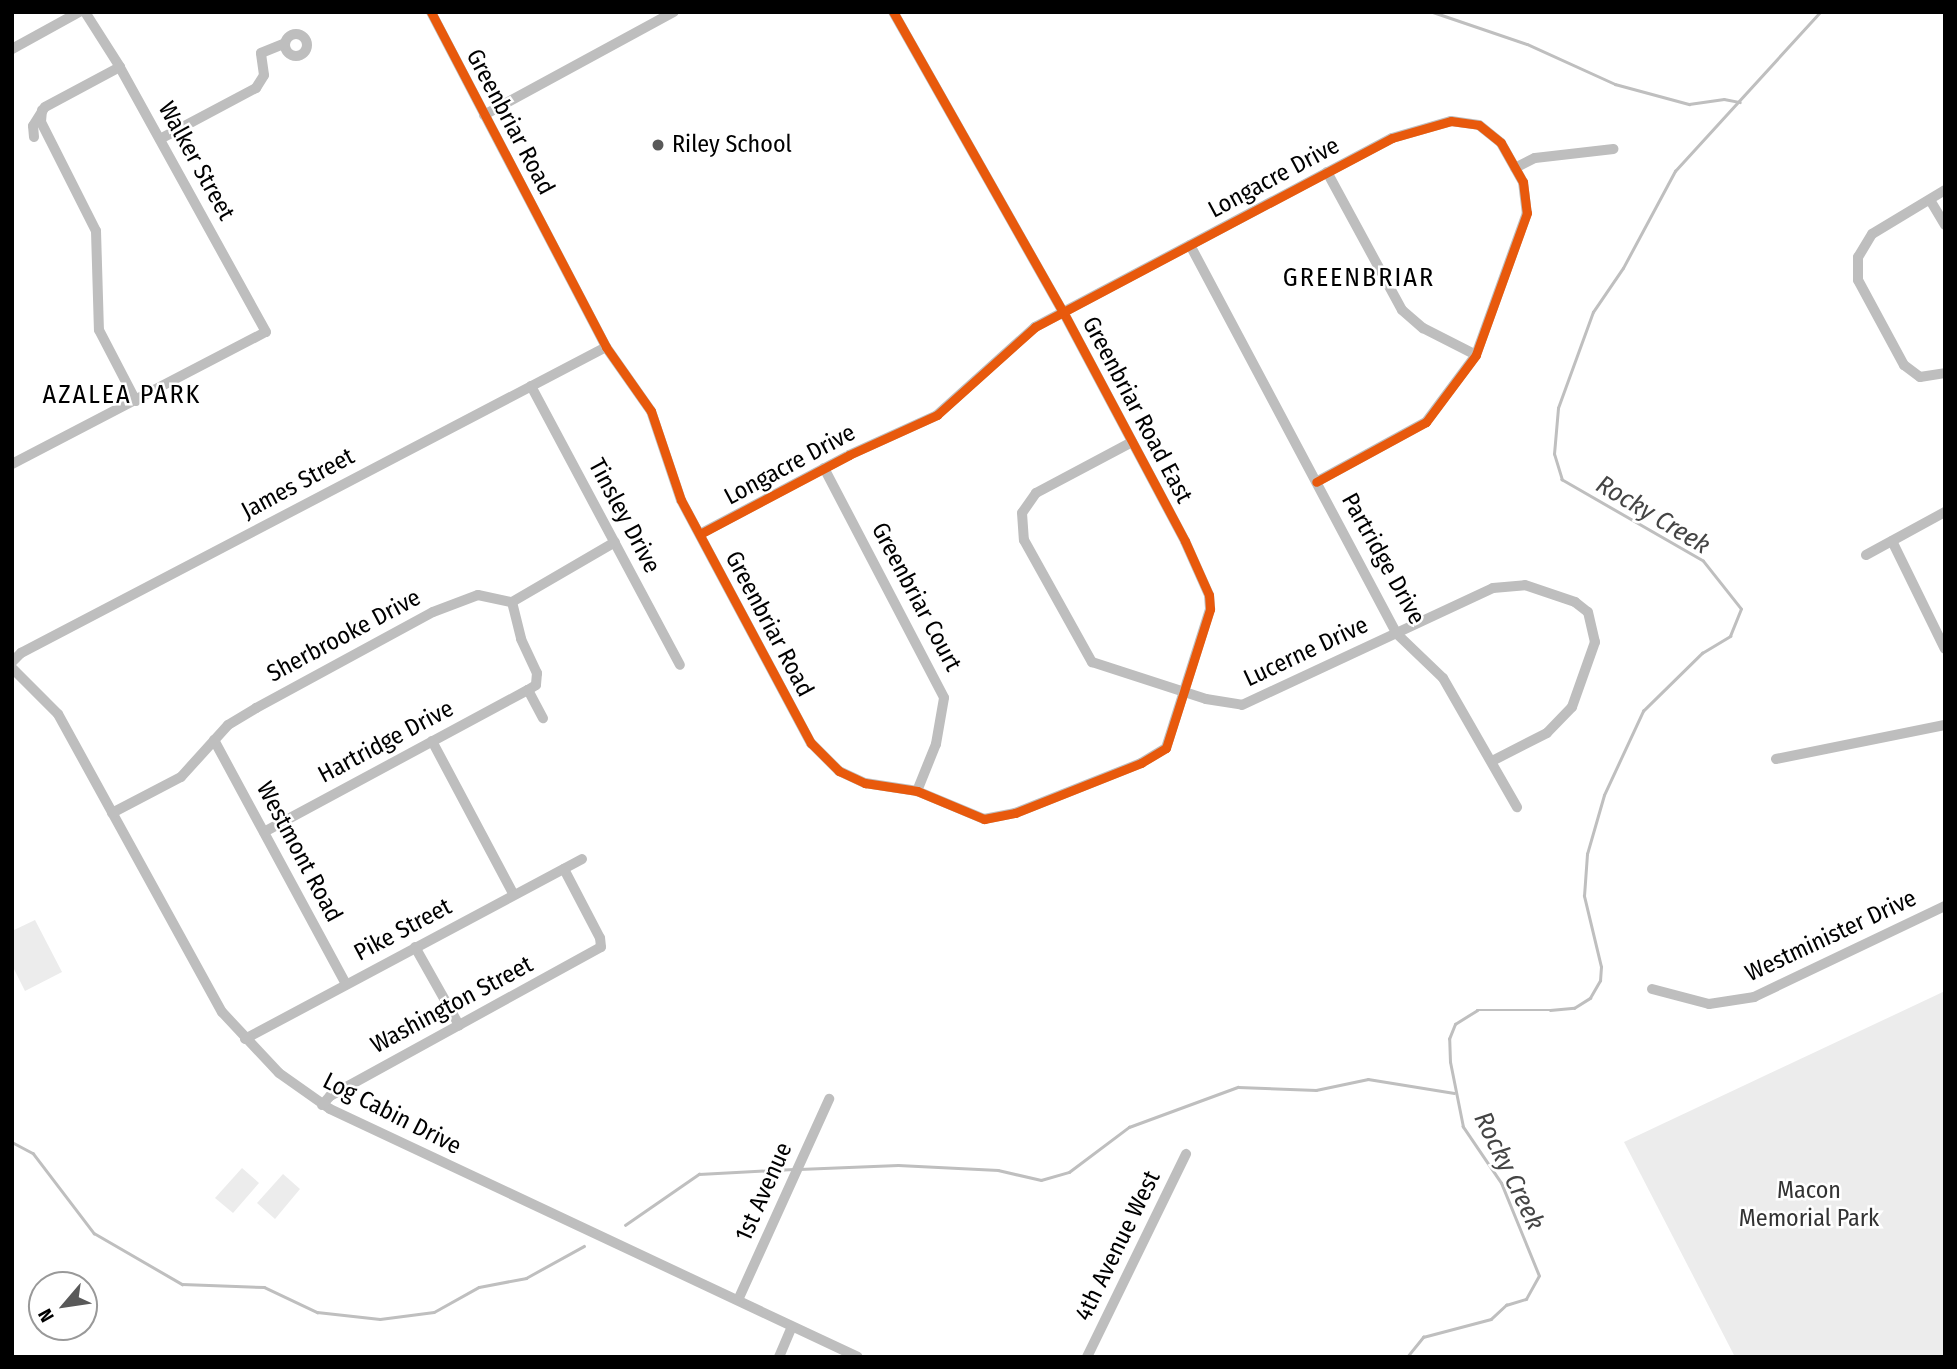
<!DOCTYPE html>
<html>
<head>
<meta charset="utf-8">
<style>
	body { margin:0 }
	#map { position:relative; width:1957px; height:1369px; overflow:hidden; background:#fff; font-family:"Fira Sans Condensed",sans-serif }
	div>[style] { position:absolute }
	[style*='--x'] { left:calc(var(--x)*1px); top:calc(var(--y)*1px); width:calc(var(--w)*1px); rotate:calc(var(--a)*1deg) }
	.green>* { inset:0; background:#ececec }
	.stream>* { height:2.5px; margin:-1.25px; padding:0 1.25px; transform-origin:1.25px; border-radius:1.25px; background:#bfbfbf }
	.minor>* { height:10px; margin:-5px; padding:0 5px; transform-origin:5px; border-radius:5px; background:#bebebe }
	.minor>.ring { margin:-5px; padding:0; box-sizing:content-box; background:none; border:10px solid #bebebe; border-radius:50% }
	.cycleway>* { height:9px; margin:-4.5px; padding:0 4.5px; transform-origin:4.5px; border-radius:4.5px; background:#e8590c }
	.dots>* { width:19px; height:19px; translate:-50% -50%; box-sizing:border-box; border:4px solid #fff; border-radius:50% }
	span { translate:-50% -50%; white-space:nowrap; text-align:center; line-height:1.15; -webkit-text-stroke:5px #fff; paint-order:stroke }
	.street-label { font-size:24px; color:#000 }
	.poi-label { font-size:24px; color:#000 }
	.left { translate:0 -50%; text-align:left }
	.park-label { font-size:24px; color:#333 }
	.neighbourhood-label { font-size:26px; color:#000; letter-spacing:2px }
	.water-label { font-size:26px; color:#444; font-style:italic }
	.frame { position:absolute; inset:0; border:14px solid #000; pointer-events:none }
	.north { position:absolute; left:28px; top:1271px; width:70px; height:70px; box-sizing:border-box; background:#fff; border:2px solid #999; border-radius:50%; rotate:241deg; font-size:19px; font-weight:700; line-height:28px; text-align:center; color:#000 }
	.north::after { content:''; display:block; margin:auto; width:24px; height:32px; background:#595959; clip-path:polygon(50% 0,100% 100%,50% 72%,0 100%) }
</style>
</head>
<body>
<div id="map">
	<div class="green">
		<i style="clip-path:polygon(35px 920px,62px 972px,25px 991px,12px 965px,12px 931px)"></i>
		<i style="clip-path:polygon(1945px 991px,1945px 1357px,1735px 1357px,1624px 1142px)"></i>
		<i style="clip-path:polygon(242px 1168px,259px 1183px,233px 1213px,215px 1198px)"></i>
		<i style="clip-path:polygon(283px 1174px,300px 1189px,275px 1219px,257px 1203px)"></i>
	</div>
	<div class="stream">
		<i style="--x:1433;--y:12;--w:99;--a:18.8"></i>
		<i style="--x:1527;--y:44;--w:97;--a:24.4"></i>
		<i style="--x:1615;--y:84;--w:77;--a:15.1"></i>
		<i style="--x:1689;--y:104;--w:35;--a:-8"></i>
		<i style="--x:1724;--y:99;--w:16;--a:11"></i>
		<i style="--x:12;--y:1142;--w:24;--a:28"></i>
		<i style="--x:33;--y:1153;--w:101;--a:52.7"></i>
		<i style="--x:94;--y:1233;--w:102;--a:30.1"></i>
		<i style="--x:182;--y:1284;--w:82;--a:2.1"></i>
		<i style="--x:264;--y:1287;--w:59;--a:25.3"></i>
		<i style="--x:317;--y:1312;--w:63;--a:6.3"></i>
		<i style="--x:380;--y:1319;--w:54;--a:-7.4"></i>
		<i style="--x:434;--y:1312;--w:51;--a:-29.1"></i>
		<i style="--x:479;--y:1287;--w:48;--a:-10.8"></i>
		<i style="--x:526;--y:1278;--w:66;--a:-28.9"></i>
		<i style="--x:799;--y:1169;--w:99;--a:-2.3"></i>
		<i style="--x:898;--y:1165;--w:100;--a:2.9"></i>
		<i style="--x:998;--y:1170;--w:44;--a:13.1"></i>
		<i style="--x:1041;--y:1180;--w:29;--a:-16"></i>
		<i style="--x:1069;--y:1172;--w:75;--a:-36.9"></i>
		<i style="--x:1129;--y:1127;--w:116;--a:-20.2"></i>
		<i style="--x:1238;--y:1087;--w:78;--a:2.2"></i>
		<i style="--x:1316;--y:1090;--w:53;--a:-11.9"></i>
		<i style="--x:1368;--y:1079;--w:87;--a:9.2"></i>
		<i style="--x:625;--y:1225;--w:90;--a:-34.6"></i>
		<i style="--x:699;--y:1174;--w:94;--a:-3"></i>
		<i style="--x:1407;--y:1357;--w:26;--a:-51"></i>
		<i style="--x:1423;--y:1337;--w:70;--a:-14.8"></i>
		<i style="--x:1491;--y:1319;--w:21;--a:-43"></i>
		<i style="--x:1506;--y:1305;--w:21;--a:-17"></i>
		<i style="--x:1526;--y:1299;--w:26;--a:-61"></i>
		<i style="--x:1539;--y:1276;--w:100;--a:-112.2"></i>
		<i style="--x:1501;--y:1183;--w:68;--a:-124.2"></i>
		<i style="--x:1463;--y:1127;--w:66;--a:-101.3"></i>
		<i style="--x:1450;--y:1062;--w:23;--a:-92"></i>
		<i style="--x:1449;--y:1039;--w:16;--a:-68"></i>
		<i style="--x:1455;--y:1024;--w:26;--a:-32"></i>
		<i style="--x:1477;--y:1010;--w:73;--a:0"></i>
		<i style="--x:1550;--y:1010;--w:24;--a:-5"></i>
		<i style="--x:1574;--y:1008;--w:19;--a:-32"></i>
		<i style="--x:1590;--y:998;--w:20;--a:-60"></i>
		<i style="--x:1600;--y:981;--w:14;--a:-86"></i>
		<i style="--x:1601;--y:967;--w:73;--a:-103.5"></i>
		<i style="--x:1584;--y:896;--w:42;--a:-85.9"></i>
		<i style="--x:1587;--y:854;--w:61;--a:-73.9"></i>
		<i style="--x:1604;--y:795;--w:93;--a:-65.1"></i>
		<i style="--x:1643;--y:711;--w:83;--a:-44.5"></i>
		<i style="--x:1702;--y:653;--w:33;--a:-31"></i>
		<i style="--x:1730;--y:636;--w:29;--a:-68"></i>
		<i style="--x:1741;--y:609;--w:61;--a:-128.4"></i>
		<i style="--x:1703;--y:561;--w:163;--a:-150.1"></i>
		<i style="--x:1562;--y:480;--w:27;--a:-107"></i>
		<i style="--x:1554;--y:454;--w:46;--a:-85"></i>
		<i style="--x:1558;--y:408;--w:102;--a:-70"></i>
		<i style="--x:1593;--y:312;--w:53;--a:-55.7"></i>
		<i style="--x:1623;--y:268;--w:110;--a:-61.8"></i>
		<i style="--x:1675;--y:171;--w:215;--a:-47.6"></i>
	</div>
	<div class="minor">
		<i style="--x:431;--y:12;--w:378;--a:62.4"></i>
		<i style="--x:606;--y:347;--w:78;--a:54.9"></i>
		<i style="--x:651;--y:411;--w:94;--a:71.4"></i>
		<i style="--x:681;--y:500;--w:276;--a:61.9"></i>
		<i style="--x:811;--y:743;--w:40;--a:45"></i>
		<i style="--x:839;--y:771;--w:29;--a:25"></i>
		<i style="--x:865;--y:783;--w:53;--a:8.7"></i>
		<i style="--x:917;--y:791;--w:73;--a:22.7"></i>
		<i style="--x:984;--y:819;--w:32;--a:-11"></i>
		<i style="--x:1015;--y:813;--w:136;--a:-21.6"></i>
		<i style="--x:1141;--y:763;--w:29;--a:-31"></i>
		<i style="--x:1166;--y:748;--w:146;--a:-72.4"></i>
		<i style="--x:1210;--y:609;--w:14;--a:-94"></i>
		<i style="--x:1209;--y:595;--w:59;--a:-114"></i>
		<i style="--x:1185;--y:541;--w:259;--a:-118"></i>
		<i style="--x:1063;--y:312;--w:345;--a:-119.5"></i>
		<i class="ring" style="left:285px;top:34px;width:12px;height:12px"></i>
		<i style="--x:12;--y:49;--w:77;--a:-28.9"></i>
		<i style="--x:42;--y:110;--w:12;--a:95"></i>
		<i style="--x:41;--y:122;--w:122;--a:63.2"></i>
		<i style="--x:96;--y:231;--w:99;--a:88.3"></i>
		<i style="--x:99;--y:330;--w:80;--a:62.5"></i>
		<i style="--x:484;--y:115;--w:216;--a:-28.5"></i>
		<i style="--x:34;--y:137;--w:11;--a:-95"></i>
		<i style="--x:33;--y:126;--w:22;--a:-58"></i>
		<i style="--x:45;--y:107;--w:85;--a:-28.1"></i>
		<i style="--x:160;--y:139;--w:109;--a:-28"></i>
		<i style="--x:256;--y:88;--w:15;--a:-58"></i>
		<i style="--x:264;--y:75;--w:22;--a:-98"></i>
		<i style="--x:261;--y:53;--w:24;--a:-22"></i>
		<i style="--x:1515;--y:168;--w:22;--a:-27"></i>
		<i style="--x:1535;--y:158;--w:79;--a:-6.6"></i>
		<i style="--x:1327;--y:172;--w:157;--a:61.5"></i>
		<i style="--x:1402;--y:310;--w:28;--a:41"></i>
		<i style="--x:1423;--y:328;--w:59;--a:27"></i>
		<i style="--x:1945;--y:190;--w:85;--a:148.9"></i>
		<i style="--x:1872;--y:234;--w:27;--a:121"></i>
		<i style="--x:1858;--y:257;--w:23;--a:90"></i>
		<i style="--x:1858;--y:280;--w:97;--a:61.6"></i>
		<i style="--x:1904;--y:365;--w:20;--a:37"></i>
		<i style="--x:1920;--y:377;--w:25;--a:-9"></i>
		<i style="--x:1930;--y:200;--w:29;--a:59"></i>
		<i style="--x:1190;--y:245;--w:439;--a:62"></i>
		<i style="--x:1396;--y:633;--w:65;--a:43.8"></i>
		<i style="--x:1443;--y:678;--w:149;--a:60.2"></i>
		<i style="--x:531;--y:386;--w:316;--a:61.9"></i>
		<i style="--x:1132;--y:442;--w:109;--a:152"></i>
		<i style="--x:1036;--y:493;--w:24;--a:125"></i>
		<i style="--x:1022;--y:513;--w:27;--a:86"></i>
		<i style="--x:1024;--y:540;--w:140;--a:60.9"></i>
		<i style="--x:1092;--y:662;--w:120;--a:18"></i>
		<i style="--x:1206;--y:699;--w:36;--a:9"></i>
		<i style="--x:1242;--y:705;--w:277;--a:-25"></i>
		<i style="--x:1493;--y:588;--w:32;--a:-5"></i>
		<i style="--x:1525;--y:585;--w:53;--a:18.8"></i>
		<i style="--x:1575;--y:602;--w:16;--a:38"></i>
		<i style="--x:1588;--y:612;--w:31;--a:77"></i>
		<i style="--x:1595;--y:642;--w:69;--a:109.5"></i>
		<i style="--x:1572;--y:707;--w:36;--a:134"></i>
		<i style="--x:1547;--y:733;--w:62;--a:153"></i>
		<i style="--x:12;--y:464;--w:286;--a:-27.5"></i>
		<i style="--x:266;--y:332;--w:303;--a:-118.9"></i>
		<i style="--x:120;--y:67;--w:65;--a:-122.5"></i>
		<i style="--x:824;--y:468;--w:259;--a:62.4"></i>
		<i style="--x:944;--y:698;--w:47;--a:99.9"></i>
		<i style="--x:936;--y:744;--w:51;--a:112"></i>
		<i style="--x:700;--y:534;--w:169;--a:-27.9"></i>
		<i style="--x:849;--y:455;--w:97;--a:-24.4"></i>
		<i style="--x:937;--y:415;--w:132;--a:-41.9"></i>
		<i style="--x:1035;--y:327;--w:404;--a:-27.9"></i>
		<i style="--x:1392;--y:138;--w:61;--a:-16.1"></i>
		<i style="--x:1451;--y:121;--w:28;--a:8"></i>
		<i style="--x:1479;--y:125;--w:28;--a:39"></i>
		<i style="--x:1501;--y:143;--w:45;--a:60.6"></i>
		<i style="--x:1523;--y:182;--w:31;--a:83"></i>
		<i style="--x:1527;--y:213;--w:151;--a:109.8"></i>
		<i style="--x:1476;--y:355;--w:84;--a:126.7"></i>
		<i style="--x:1426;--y:422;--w:125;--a:151.4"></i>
		<i style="--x:1892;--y:541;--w:120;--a:63.9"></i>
		<i style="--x:1866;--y:555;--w:90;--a:-28.6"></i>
		<i style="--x:512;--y:602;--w:38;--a:76"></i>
		<i style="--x:521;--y:639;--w:38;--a:65"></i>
		<i style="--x:537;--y:673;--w:12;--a:95"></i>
		<i style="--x:536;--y:685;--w:9;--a:148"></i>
		<i style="--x:528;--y:690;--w:32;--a:62"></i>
		<i style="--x:512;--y:602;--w:119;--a:-30.2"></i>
		<i style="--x:12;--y:662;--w:13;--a:-45"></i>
		<i style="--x:21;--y:653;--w:660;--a:-27.61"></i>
		<i style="--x:12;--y:668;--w:65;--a:45"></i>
		<i style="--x:58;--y:714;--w:340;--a:61.2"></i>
		<i style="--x:222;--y:1012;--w:83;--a:46.9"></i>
		<i style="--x:279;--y:1073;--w:62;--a:35.2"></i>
		<i style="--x:330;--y:1109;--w:583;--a:25.16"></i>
		<i style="--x:214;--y:740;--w:277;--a:61.6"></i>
		<i style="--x:432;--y:741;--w:174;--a:62"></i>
		<i style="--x:1776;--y:759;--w:172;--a:-11.4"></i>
		<i style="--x:112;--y:813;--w:78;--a:-27.6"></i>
		<i style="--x:181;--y:777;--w:70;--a:-47.9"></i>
		<i style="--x:228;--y:725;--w:33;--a:-31"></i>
		<i style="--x:256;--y:708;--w:201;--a:-28.5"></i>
		<i style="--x:433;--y:612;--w:48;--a:-20.7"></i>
		<i style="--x:478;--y:595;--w:35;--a:12"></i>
		<i style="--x:264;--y:832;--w:300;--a:-28.3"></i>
		<i style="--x:415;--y:947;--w:90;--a:60.6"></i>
		<i style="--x:1652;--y:989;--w:59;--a:14.7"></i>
		<i style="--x:1709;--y:1004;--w:46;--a:-8.8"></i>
		<i style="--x:1754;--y:997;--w:212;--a:-25.5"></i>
		<i style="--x:245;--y:1039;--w:382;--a:-28.1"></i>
		<i style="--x:322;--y:1105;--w:12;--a:-48"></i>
		<i style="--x:330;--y:1096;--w:309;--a:-28.8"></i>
		<i style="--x:601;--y:947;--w:9;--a:-96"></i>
		<i style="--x:600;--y:938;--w:78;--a:-117.6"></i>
		<i style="--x:738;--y:1300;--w:221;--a:-65.6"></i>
		<i style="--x:779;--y:1357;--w:33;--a:-67"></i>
		<i style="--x:1087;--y:1357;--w:226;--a:-64"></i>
	</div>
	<div class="cycleway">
		<i style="--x:431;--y:12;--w:378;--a:62.4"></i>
		<i style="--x:606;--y:347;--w:78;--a:54.9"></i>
		<i style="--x:651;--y:411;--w:94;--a:71.4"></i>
		<i style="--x:681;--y:500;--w:276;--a:61.9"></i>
		<i style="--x:811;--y:743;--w:40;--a:45"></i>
		<i style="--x:839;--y:771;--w:29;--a:25"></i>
		<i style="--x:865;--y:783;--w:53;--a:8.7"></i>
		<i style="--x:917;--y:791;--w:73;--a:22.7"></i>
		<i style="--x:984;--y:819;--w:32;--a:-11"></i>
		<i style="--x:1015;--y:813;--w:136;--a:-21.6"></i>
		<i style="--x:1141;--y:763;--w:29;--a:-31"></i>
		<i style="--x:1166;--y:748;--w:146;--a:-72.4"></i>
		<i style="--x:1210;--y:609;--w:14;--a:-94"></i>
		<i style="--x:1209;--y:595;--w:59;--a:-114"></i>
		<i style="--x:1185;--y:541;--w:259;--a:-118"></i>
		<i style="--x:1063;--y:312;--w:345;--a:-119.5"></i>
		<i style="--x:700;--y:534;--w:169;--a:-27.9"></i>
		<i style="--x:849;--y:455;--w:97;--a:-24.4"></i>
		<i style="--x:937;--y:415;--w:132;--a:-41.9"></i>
		<i style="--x:1035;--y:327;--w:404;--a:-27.9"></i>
		<i style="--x:1392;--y:138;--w:61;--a:-16.1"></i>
		<i style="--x:1451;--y:121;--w:28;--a:8"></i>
		<i style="--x:1479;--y:125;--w:28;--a:39"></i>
		<i style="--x:1501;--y:143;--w:45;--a:60.6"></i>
		<i style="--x:1523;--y:182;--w:31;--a:83"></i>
		<i style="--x:1527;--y:213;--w:151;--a:109.8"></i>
		<i style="--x:1476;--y:355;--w:84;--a:126.7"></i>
		<i style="--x:1426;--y:422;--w:125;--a:151.4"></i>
	</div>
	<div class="dots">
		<i style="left:658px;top:145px;background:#595959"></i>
	</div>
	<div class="street-label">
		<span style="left:510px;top:122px;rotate:62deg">Greenbriar Road</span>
		<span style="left:196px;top:161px;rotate:61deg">Walker Street</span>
		<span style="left:1274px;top:178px;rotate:-28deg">Longacre Drive</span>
		<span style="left:1137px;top:410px;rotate:62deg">Greenbriar Road East</span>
		<span style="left:790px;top:465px;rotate:-28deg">Longacre Drive</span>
		<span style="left:298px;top:484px;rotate:-28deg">James Street</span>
		<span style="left:624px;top:516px;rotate:62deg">Tinsley Drive</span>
		<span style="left:1383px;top:559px;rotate:61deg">Partridge Drive</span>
		<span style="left:916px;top:597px;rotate:62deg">Greenbriar Court</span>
		<span style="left:769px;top:624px;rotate:62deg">Greenbriar Road</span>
		<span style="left:344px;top:636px;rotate:-28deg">Sherbrooke Drive</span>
		<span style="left:1306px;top:652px;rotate:-25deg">Lucerne Drive</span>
		<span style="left:386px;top:742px;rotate:-28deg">Hartridge Drive</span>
		<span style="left:299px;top:852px;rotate:62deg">Westmont Road</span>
		<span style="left:403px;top:930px;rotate:-28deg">Pike Street</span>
		<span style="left:1831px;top:936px;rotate:-25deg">Westminister Drive</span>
		<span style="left:452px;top:1005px;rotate:-28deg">Washington Street</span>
		<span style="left:392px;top:1114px;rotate:27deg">Log Cabin Drive</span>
		<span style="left:764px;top:1192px;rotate:-66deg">1st Avenue</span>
		<span style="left:1118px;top:1246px;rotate:-64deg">4th Avenue West</span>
	</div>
	<div class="poi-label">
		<span class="left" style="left:672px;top:145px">Riley School</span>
	</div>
	<div class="park-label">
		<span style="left:1809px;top:1205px">Macon<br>Memorial Park</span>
	</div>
	<div class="neighbourhood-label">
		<span style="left:1359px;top:278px">GREENBRIAR</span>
		<span style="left:122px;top:395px">AZALEA PARK</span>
	</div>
	<div class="water-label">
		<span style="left:1653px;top:515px;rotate:31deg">Rocky Creek</span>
		<span style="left:1509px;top:1171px;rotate:64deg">Rocky Creek</span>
	</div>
	<div class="frame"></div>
	<div class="north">N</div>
</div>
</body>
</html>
